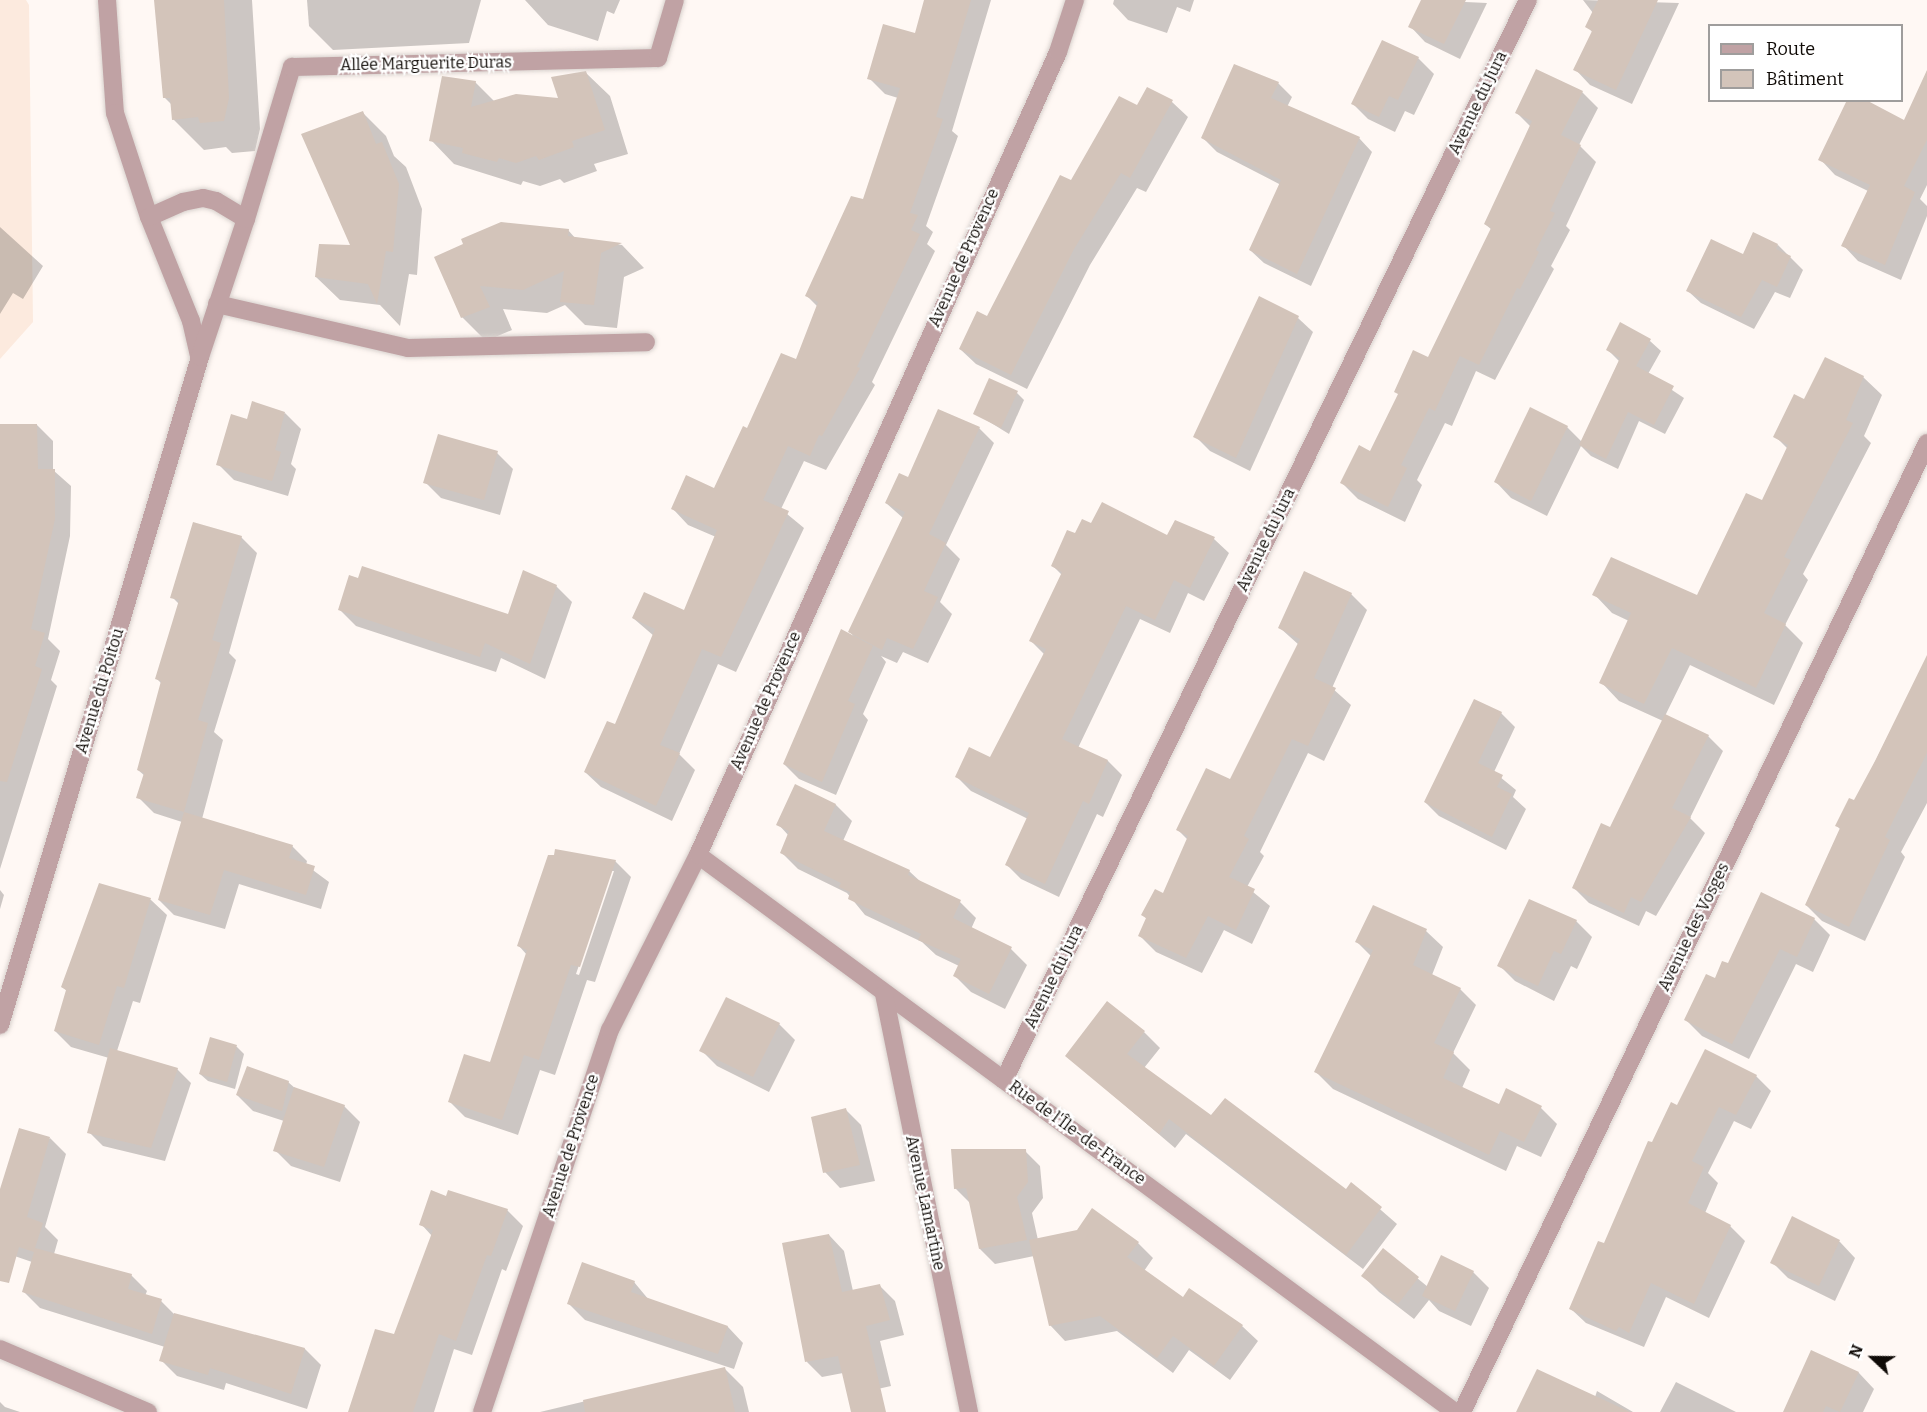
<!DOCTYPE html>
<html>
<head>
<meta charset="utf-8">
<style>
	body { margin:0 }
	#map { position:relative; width:1927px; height:1412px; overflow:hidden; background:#fff8f4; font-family:Bitter,serif }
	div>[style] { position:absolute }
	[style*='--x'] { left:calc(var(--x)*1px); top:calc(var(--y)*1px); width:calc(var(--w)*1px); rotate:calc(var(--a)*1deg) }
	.built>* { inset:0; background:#fceade }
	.shadow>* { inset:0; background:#0003 }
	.building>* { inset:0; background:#d3c4ba }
	.roads { filter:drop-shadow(0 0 2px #d9d2ce) drop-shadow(0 0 2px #d9d2ce) }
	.minor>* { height:18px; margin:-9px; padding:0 9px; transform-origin:9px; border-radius:9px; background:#c0a2a4 }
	span { translate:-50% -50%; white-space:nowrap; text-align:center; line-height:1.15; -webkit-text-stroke:4.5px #fff; paint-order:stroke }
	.street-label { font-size:16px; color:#100b07 }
	.legend { position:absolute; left:1708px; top:24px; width:195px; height:78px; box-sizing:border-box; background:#fff; border:2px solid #9f9d9c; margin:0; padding:8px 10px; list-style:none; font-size:18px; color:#100b07 }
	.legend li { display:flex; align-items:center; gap:12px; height:30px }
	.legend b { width:30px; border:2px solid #9f9d9c }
	.north { position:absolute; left:1843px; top:1328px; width:60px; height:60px; -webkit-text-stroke:4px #fff; paint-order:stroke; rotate:292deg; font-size:16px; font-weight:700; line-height:24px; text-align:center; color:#100b07 }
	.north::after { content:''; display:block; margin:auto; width:21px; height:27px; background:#100b07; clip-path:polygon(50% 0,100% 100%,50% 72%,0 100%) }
</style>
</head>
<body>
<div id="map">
	<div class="built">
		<i style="clip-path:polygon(0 0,26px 0,29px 5px,33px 322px,0 359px)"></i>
	</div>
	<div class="shadow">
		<i style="clip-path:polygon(156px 0,252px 0,260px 129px,255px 151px,232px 153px,226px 147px,204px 150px,173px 119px,172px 105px,164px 97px)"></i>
		<i style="clip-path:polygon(307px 0,481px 0,469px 43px,333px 50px,309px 26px)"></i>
		<i style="clip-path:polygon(525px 0,620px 0,614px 14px,607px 11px,598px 41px,548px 25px)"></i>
		<i style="clip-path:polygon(925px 0,991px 0,952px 131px,958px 136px,926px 226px,933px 232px,927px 244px,935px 251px,872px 382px,875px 385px,826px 470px,804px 461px,781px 509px,804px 528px,736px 672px,718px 664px,679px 754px,695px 770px,672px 821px,601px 787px,585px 772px,615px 726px,654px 636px,633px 618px,684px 612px,716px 537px,688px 525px,673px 509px,715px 490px,748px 430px,796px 361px,818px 307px,807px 296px,864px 201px,898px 98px,885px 94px,869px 78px,916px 35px)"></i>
		<i style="clip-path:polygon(1114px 0,1194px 0,1190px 12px,1177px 7px,1167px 33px,1128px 20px,1113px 4px)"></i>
		<i style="clip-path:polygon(1423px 0,1487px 3px,1460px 59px,1425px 42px,1410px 26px)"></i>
		<i style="clip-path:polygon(1583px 0,1679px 3px,1632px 104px,1590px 85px,1575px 69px,1593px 33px,1587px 26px,1593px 13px)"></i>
		<i style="clip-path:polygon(1418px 58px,1434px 74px,1414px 115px,1405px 111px,1395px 132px,1368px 119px,1352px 103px)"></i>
		<i style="clip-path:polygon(1927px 71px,1927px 185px,1920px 199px,1927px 206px,1927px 216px,1901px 280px,1858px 261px,1843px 245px,1868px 191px,1835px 175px,1820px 159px,1905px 122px)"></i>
		<i style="clip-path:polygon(586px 73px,610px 96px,628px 154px,594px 164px,597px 171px,564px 183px,560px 179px,540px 186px,523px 181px,521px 185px,454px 164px,431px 140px,475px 82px,494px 101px,560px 99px)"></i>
		<i style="clip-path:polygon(1278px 83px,1292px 97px,1287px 107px,1359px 138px,1372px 152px,1311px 286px,1264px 263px,1250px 250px,1281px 185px,1217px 152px,1203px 138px)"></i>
		<i style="clip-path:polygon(1148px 89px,1172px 102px,1188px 117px,1146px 192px,1137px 188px,1090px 265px,1027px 389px,976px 364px,960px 349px,988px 318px,1072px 183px,1138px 107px)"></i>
		<i style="clip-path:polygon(1582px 92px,1598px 108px,1579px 145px,1596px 162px,1566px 226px,1570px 230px,1551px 266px,1554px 269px,1495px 380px,1476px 371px,1452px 426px,1445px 423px,1417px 480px,1422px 485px,1405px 522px,1358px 499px,1342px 483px,1371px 453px,1429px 359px,1492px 230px,1485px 224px,1531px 127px,1517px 113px)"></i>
		<i style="clip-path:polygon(363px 113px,386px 136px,394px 156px,406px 167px,422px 209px,417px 275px,409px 274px,400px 326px,380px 305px,340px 300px,316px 277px,353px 246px)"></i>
		<i style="clip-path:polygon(0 227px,43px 266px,23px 299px,13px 293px,0 314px)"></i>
		<i style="clip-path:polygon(568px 230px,576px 239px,622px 245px,644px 268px,624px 277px,617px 328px,585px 325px,565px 305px,547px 313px,503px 309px,512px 330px,486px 341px,462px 317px,464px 245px)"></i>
		<i style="clip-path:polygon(1778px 245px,1803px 270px,1790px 298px,1775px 292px,1754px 329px,1701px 303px,1688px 291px,1743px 256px)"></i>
		<i style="clip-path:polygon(1298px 318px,1313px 332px,1250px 471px,1210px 451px,1195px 436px)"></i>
		<i style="clip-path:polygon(1650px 341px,1661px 351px,1648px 374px,1684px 398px,1665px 434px,1639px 421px,1618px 469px,1591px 456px,1581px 446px,1547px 516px,1511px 498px,1496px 482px,1567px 427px,1582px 442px,1619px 361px,1608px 350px)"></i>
		<i style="clip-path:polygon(1863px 377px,1882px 395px,1864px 436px,1871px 443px,1803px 574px,1808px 580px,1785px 625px,1803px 643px,1774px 705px,1690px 665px,1665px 716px,1708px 736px,1723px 751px,1690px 818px,1705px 833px,1656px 916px,1646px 911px,1639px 926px,1589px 903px,1574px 888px,1611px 829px,1663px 721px,1619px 701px,1601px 682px,1629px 621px,1612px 613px,1594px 594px,1698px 597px,1763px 502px,1788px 449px,1775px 436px,1805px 401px)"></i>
		<i style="clip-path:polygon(1017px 393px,1024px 400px,1009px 434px,975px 413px)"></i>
		<i style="clip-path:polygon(285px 413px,301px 429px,291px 464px,296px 469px,288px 496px,234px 480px,218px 464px)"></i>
		<i style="clip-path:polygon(37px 425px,53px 441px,53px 470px,71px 486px,70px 536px,48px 639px,60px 651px,51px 680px,57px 686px,0 869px,0 426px)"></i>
		<i style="clip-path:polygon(979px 428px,994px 443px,946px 545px,960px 559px,940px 602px,952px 614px,928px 663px,903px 652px,897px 663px,881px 656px,886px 662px,863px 714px,868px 720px,836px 795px,799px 779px,784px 764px,855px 638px,850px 632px,903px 518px,886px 503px,909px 479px)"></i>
		<i style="clip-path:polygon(497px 453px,513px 469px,500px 515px,441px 498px,425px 482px)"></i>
		<i style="clip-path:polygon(1175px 522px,1214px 539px,1229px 553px,1204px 601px,1188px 593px,1170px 633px,1140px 619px,1078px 748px,1108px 761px,1122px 775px,1103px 817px,1097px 814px,1059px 897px,1021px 879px,1007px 865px,1028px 819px,971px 791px,957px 777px,991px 759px,1045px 655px,1031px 641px,1062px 575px,1052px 565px,1076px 535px,1092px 525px,1168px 537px)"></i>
		<i style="clip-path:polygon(241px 537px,257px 553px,229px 653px,236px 660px,214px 732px,223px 740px,202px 819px,292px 846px,307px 861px,306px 865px,329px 882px,321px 909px,239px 884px,225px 929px,174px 915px,159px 900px,182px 822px,154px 813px,138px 797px,145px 776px,138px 770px,162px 684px,157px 679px,180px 605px,172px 597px)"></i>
		<i style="clip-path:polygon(556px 586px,572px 602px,545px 679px,501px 658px,496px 672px,356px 626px,340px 610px,509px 615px)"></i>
		<i style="clip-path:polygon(1351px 594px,1367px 610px,1332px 688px,1351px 705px,1324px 761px,1308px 753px,1260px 852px,1264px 856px,1247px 887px,1270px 906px,1252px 944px,1224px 930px,1202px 973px,1156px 952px,1140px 936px,1147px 919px,1143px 915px,1163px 895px,1188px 840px,1178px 830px,1231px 781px,1299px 645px,1280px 628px)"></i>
		<i style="clip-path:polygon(1927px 658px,1927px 803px,1901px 852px,1905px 857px,1865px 941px,1822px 921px,1806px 905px,1841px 830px,1837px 826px,1855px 802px)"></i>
		<i style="clip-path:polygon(1501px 713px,1515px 727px,1494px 772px,1516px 790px,1513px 797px,1526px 809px,1506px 850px,1439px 816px,1425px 802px)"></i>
		<i style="clip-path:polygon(796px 786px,836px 805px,852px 821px,843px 841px,909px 871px,922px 883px,960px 902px,976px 918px,971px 929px,1011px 949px,1027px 965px,1005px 1009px,971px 992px,955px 976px,959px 966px,936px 955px,922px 942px,865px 915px,847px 893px,798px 869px,782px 853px,789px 836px,778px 824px)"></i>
		<i style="clip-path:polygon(evenodd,615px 861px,631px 877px,595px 982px,587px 980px,555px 1075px,540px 1070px,518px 1135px,465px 1117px,449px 1101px,491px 1064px,527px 955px,519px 946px,615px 861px,611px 871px,614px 871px,579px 975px,576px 974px,611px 871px)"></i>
		<i style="clip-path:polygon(100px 885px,151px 900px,167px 915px,140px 1003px,133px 1001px,117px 1051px,177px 1069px,191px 1083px,165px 1161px,103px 1146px,89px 1132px,109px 1058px,71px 1047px,55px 1031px,67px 991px,62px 986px)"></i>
		<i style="clip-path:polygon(0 890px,4px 895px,0 909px)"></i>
		<i style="clip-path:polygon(1374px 907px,1426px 931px,1443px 947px,1432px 975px,1460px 989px,1476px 1005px,1453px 1053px,1470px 1070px,1462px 1088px,1500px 1106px,1541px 1108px,1557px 1124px,1541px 1157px,1517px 1146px,1506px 1171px,1333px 1089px,1316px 1072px,1371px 956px,1357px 942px)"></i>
		<i style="clip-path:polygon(1814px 919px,1830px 935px,1813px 972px,1796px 964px,1749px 1059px,1702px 1036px,1686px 1020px,1728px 965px)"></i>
		<i style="clip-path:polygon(1576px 921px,1592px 937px,1577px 969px,1571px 966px,1554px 1001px,1515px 981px,1499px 965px)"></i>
		<i style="clip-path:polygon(779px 1024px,795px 1040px,769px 1092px,717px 1066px,701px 1050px)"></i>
		<i style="clip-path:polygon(1144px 1032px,1160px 1048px,1144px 1068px,1211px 1117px,1346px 1191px,1351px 1184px,1397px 1224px,1363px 1269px,1186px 1134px,1175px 1148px,1067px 1056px)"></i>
		<i style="clip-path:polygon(211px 1039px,237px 1047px,244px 1054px,235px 1089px,208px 1081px,200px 1074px)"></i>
		<i style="clip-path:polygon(1756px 1076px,1771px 1091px,1751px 1129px,1734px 1121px,1708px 1173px,1718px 1183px,1705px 1213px,1730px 1226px,1745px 1241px,1709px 1318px,1666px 1297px,1644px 1347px,1586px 1323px,1571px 1309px,1678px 1107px)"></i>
		<i style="clip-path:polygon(288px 1082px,296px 1089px,344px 1106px,360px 1122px,340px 1182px,291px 1166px,275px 1150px,284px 1121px,253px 1111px,237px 1095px)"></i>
		<i style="clip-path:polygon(845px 1109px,861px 1125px,875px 1181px,840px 1188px,825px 1172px)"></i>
		<i style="clip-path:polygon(50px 1138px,66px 1154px,45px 1227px,58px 1240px,54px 1254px,131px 1275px,147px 1291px,145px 1296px,161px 1301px,175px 1315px,305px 1349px,321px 1365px,307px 1409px,226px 1383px,224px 1390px,177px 1376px,161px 1360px,165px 1347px,40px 1308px,24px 1292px,32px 1262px,0 1251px,0 1194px)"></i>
		<i style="clip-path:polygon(1025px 1151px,1040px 1166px,1043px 1198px,1032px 1213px,1038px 1240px,1138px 1243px,1153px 1258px,1144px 1271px,1183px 1299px,1242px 1326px,1258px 1341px,1230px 1380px,1189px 1350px,1173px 1373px,1117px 1331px,1065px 1341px,1050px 1325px,1034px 1256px,995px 1264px,980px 1249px,971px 1204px,955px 1188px)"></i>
		<i style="clip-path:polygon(507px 1210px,523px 1226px,506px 1271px,502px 1269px,472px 1355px,454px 1349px,434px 1412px,350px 1412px,395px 1336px,432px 1236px,421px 1224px)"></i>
		<i style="clip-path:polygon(1793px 1218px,1840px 1242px,1855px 1258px,1835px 1301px,1788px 1278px,1772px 1262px)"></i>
		<i style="clip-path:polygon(829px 1235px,844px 1251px,853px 1291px,880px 1286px,895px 1301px,904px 1335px,880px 1341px,891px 1386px,860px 1393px,843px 1373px,822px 1377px,807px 1362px)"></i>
		<i style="clip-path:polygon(1383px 1250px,1428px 1287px,1473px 1272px,1489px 1288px,1471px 1326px,1439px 1311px,1429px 1300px,1414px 1319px,1379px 1292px,1363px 1276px)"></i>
		<i style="clip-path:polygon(634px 1282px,649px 1300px,728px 1327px,743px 1343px,734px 1369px,585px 1320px,569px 1304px)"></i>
		<i style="clip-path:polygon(1812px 1352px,1859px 1373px,1874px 1389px,1863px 1412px,1813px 1412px)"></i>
		<i style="clip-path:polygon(724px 1368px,743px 1387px,749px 1412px,540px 1412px)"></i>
		<i style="clip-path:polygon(1676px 1382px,1736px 1412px,1660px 1412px)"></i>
		<i style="clip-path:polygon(1597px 1391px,1633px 1412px,1528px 1412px,1595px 1397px)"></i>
		<i style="clip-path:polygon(0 1402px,5px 1407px,20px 1412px,0 1412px)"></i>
	</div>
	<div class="building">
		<i style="clip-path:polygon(154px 0,224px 0,229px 98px,224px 121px,200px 123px,198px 117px,172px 120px,170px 98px,163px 98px)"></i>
		<i style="clip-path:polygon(924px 0,971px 0,936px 117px,943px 119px,910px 213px,918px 215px,911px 230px,920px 234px,857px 367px,860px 368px,822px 436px,819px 435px,810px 456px,788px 446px,763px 500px,789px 511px,721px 657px,702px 649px,660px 745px,680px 753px,656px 806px,584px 772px,607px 721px,615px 724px,655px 629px,632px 618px,644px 592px,684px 610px,717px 530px,671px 509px,686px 475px,714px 488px,743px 426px,747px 428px,781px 353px,796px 359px,818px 302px,805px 296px,851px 196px,863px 199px,900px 88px,867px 79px,883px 24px,915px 33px)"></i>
		<i style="clip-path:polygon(1421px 0,1466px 0,1444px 44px,1408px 27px)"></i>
		<i style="clip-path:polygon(1598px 0,1658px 0,1616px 90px,1573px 70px,1592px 31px,1585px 27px)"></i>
		<i style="clip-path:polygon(1382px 40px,1419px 57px,1398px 100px,1389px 96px,1379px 117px,1351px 104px)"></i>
		<i style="clip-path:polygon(1234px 64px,1279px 82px,1271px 98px,1360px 137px,1297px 274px,1249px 250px,1281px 180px,1201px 138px)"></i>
		<i style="clip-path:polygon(1536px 69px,1583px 91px,1561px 135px,1581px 145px,1550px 211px,1555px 213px,1536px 250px,1539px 252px,1520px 289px,1517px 288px,1479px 365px,1460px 356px,1435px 411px,1429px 408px,1401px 465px,1407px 468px,1388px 507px,1340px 483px,1359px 445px,1370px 451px,1398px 394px,1394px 392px,1413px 350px,1428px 357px,1491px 228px,1484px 224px,1532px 121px,1515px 113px)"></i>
		<i style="clip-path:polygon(1927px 70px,1927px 140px,1904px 186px,1915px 192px,1885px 265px,1841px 246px,1870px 185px,1818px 160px,1847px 100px,1866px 100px,1904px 120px)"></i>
		<i style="clip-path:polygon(586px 71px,605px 130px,572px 141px,574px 147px,539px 160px,536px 156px,516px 163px,499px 158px,497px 162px,462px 153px,463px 148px,429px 141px,442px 76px,476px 81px,471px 107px,516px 94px,558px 98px,551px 77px)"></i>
		<i style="clip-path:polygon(1147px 87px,1173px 100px,1130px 178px,1121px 173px,1074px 249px,1011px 375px,959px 349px,977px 311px,987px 316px,1060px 175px,1071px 180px,1119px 96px,1137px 105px)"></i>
		<i style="clip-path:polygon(363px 111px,376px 144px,382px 142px,399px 184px,393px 252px,386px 251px,377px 304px,368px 284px,315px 277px,319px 244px,350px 245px,301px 134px)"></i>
		<i style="clip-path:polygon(501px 222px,569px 229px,568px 236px,622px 243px,601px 253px,594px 305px,560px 302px,564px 271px,523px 290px,480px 286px,490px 307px,461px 318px,434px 257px,463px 244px,461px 239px)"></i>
		<i style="clip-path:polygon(1753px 232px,1778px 244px,1776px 249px,1791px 256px,1777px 287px,1762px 280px,1741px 317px,1686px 291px,1711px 239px,1743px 254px)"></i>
		<i style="clip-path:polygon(1259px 296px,1299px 316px,1236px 458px,1193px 437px)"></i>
		<i style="clip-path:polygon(1620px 322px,1651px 339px,1636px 366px,1674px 386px,1654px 425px,1628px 412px,1606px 459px,1579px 445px,1620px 358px,1606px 350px)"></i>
		<i style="clip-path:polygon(1825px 357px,1864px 376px,1846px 420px,1853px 423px,1784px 557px,1791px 560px,1764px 613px,1786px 624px,1756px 688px,1672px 648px,1644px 704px,1599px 683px,1631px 613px,1592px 595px,1611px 557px,1697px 595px,1746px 493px,1762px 500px,1788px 445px,1773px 437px,1794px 394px,1804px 399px)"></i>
		<i style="clip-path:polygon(989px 378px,1018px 391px,1001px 428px,973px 414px)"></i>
		<i style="clip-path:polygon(252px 401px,285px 412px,275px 450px,281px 452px,272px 481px,216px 465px,231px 414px,247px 419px)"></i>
		<i style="clip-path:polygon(1530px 407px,1568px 426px,1531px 501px,1494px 482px)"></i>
		<i style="clip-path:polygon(938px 409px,980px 427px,929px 534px,946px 543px,924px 591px,938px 597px,913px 649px,887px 638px,882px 650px,848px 632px,905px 512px,885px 503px,899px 473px,908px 477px)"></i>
		<i style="clip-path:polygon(0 424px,37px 424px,38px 469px,55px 469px,55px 519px,31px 629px,45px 633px,35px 666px,42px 669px,7px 782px,0 781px)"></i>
		<i style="clip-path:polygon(438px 434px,498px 451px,484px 500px,423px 483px)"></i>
		<i style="clip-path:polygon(1102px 502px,1167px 535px,1175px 520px,1215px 537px,1190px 588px,1174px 580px,1155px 620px,1126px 606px,1062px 739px,1108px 760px,1089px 804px,1083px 801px,1045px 884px,1005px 865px,1029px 813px,955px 777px,969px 747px,990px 757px,1046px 649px,1029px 641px,1062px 572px,1051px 566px,1067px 530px,1075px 533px,1082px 519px,1091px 523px)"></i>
		<i style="clip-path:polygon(193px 522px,242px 536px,212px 640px,221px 643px,198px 720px,208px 723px,184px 812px,136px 798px,144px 773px,137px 770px,161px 681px,155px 679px,179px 600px,170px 598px)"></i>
		<i style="clip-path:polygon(362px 566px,508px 614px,523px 570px,557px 585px,530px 664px,485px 643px,480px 657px,338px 610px,349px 575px,358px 578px)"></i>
		<i style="clip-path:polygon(1304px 571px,1352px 593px,1314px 678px,1336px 688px,1308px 746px,1292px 739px,1244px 836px,1249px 839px,1229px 877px,1255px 889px,1236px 930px,1208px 916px,1186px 958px,1138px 936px,1146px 918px,1141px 915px,1155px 889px,1163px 893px,1188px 836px,1176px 830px,1206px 768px,1230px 779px,1300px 639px,1278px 628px)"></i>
		<i style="clip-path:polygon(841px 629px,873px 646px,848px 701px,855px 704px,822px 782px,783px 764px)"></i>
		<i style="clip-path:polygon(1927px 655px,1927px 753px,1885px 837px,1890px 840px,1849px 927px,1805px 905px,1840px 828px,1835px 826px,1849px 798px,1854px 800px,1875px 761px)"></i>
		<i style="clip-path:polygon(1474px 699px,1502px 712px,1478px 763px,1503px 775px,1497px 787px,1512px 794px,1492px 837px,1424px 802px)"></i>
		<i style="clip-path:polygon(1665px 714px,1709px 735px,1672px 808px,1691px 817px,1641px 902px,1631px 897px,1624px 913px,1572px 888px,1601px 823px,1610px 827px)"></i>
		<i style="clip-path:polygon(795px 784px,836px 804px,824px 831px,910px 870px,908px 875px,961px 900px,953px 918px,1012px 947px,989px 994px,953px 976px,961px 959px,918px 940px,921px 934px,848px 899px,850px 892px,839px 887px,841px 883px,780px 853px,789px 831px,776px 825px)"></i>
		<i style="clip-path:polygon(184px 812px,293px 845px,289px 858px,315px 866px,306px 895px,224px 870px,210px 915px,158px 900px)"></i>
		<i style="clip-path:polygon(555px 849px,616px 860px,580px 967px,571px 965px,539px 1060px,524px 1055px,502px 1120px,448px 1102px,464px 1054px,490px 1062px,527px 950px,517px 946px,548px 855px,554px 855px)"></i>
		<i style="clip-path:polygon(99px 883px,151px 898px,124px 988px,117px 986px,99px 1045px,54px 1031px,66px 990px,61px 987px)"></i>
		<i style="clip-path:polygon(1761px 892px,1815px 918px,1797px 957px,1780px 949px,1732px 1044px,1684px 1020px,1706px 974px,1715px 978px,1722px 961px,1728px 963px)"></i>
		<i style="clip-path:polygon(1529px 899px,1577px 920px,1561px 954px,1554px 951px,1538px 986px,1497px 966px)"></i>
		<i style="clip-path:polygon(1373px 905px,1427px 929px,1413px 965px,1461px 988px,1434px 1043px,1454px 1052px,1443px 1078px,1499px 1104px,1506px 1088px,1542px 1106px,1524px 1142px,1500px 1131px,1489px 1155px,1314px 1072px,1373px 950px,1355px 942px)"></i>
		<i style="clip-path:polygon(726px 997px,780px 1023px,753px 1077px,699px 1051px)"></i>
		<i style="clip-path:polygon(1107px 1001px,1145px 1031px,1127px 1054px,1211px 1115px,1225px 1098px,1346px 1189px,1351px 1182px,1382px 1207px,1346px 1255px,1169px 1119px,1159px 1134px,1065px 1056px)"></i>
		<i style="clip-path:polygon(210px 1037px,237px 1045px,227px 1082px,199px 1074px)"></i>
		<i style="clip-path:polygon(110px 1048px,178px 1068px,151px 1148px,87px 1133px)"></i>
		<i style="clip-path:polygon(1705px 1049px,1757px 1075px,1736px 1115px,1719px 1107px,1692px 1161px,1704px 1167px,1688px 1203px,1731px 1225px,1694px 1304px,1651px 1283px,1629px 1333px,1619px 1327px,1616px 1331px,1569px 1309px,1598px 1241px,1604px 1243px,1648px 1141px,1652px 1142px,1671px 1102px,1677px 1105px)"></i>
		<i style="clip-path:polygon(247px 1066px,289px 1081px,282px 1111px,236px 1095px)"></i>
		<i style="clip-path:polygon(294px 1087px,345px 1105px,324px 1167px,273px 1151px)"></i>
		<i style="clip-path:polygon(846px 1108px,860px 1165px,823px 1173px,811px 1117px)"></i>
		<i style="clip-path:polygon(19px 1128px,50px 1137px,27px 1217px,43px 1223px,35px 1248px,132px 1274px,128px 1289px,162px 1299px,152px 1334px,22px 1292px,34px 1252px,19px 1247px,9px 1283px,0 1281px,0 1189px)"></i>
		<i style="clip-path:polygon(951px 1149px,1026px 1149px,1028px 1182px,1017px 1197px,1027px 1240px,979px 1249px,966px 1188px,954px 1189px)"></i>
		<i style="clip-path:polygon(431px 1190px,446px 1196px,448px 1190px,508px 1209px,491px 1256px,487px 1255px,456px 1341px,439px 1334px,413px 1412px,348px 1412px,375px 1329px,394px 1334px,433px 1230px,419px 1225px)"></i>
		<i style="clip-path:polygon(1092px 1208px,1139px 1242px,1127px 1257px,1183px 1297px,1189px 1288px,1243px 1325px,1214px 1366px,1173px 1336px,1157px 1358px,1100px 1316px,1049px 1326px,1029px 1240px,1077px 1230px)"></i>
		<i style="clip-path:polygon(1792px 1216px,1840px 1240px,1819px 1286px,1770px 1263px)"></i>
		<i style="clip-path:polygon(829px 1234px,842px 1292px,880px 1284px,890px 1320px,866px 1326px,886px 1412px,851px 1412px,838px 1356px,805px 1362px,782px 1243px)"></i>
		<i style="clip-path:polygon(1383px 1248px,1419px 1277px,1398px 1304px,1361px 1276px)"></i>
		<i style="clip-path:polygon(1441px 1255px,1474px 1271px,1455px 1311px,1422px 1296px)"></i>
		<i style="clip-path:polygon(582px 1262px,635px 1281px,631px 1292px,728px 1326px,718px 1354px,567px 1304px)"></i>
		<i style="clip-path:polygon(174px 1313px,305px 1348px,291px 1394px,210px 1368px,208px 1375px,159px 1361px)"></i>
		<i style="clip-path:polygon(1811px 1350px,1859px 1372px,1840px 1412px,1826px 1406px,1823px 1412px,1783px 1412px)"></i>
		<i style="clip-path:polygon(725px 1367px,735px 1412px,585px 1412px,583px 1400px)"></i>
		<i style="clip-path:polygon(1537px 1369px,1630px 1412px,1516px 1412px)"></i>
	</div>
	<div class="roads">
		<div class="minor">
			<i style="--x:107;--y:0;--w:113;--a:86"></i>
			<i style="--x:115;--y:113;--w:109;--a:71.9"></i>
			<i style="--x:149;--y:217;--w:112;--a:68"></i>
			<i style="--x:191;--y:321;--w:35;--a:77"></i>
			<i style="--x:246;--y:219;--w:159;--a:-73.2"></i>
			<i style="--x:292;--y:67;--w:366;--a:-1.4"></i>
			<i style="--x:658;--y:58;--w:60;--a:-73.7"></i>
			<i style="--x:217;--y:304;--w:196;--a:13"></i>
			<i style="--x:408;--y:348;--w:238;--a:-1.4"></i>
			<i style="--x:698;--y:855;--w:940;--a:36.35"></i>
			<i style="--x:884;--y:994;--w:427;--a:78.5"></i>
			<i style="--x:0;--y:1025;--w:697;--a:-73.33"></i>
			<i style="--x:200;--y:357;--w:145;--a:-71.6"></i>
			<i style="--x:246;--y:219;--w:35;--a:-149"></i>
			<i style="--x:216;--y:201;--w:13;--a:-167"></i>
			<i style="--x:203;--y:198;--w:20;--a:169"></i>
			<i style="--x:183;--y:202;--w:37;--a:156"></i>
			<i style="--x:1004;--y:1080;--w:1200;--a:-64.12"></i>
			<i style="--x:0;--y:1349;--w:161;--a:23.1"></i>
			<i style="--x:482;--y:1412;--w:403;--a:-71.5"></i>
			<i style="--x:610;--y:1030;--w:196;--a:-63.3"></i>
			<i style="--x:698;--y:855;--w:880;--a:-65.85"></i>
			<i style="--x:1058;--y:52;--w:55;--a:-71.9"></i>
			<i style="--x:1462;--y:1412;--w:1075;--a:-64.36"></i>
		</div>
	</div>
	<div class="street-label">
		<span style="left:426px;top:64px;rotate:-1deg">Allée Marguerite Duras</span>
		<span style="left:1478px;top:103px;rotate:-64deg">Avenue du Jura</span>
		<span style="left:964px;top:258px;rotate:-66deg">Avenue de Provence</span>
		<span style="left:1266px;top:540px;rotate:-64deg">Avenue du Jura</span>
		<span style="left:100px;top:691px;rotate:-73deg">Avenue du Poitou</span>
		<span style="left:766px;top:701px;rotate:-66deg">Avenue de Provence</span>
		<span style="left:1694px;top:927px;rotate:-64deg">Avenue des Vosges</span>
		<span style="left:1054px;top:977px;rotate:-64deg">Avenue du Jura</span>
		<span style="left:1077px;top:1133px;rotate:36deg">Rue de l'Île-de-France</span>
		<span style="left:571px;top:1146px;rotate:-72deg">Avenue de Provence</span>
		<span style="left:925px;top:1203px;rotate:78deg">Avenue Lamartine</span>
	</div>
	<ul class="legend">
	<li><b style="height:8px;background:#c0a2a4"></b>Route</li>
	<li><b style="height:16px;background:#d3c4ba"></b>Bâtiment</li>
	</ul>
	<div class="north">N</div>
</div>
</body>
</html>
